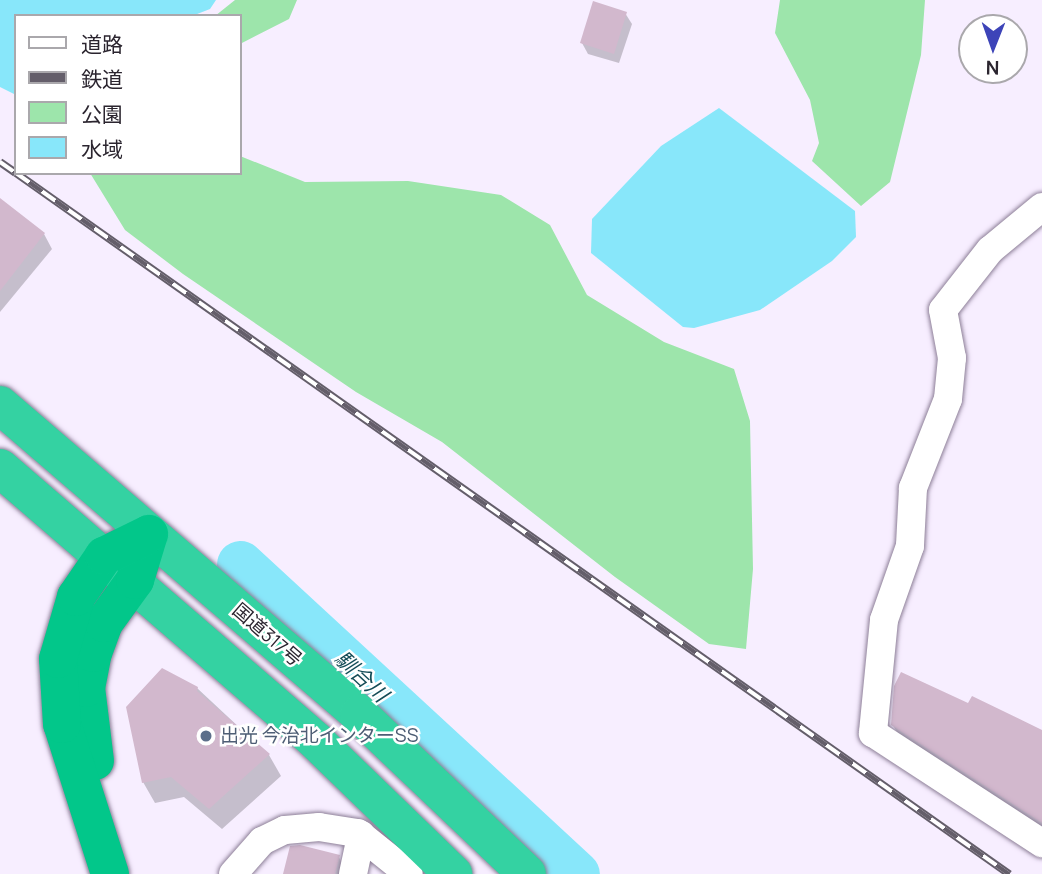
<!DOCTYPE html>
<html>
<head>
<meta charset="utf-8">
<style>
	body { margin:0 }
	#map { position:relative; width:1042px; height:874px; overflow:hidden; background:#f7eeff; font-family:Manrope,"Noto Sans JP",sans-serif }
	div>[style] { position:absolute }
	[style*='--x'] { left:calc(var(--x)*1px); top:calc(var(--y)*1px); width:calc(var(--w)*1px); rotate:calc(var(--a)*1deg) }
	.green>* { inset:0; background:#9de5ab }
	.water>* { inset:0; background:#88e7fa }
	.shadow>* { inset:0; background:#0003 }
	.river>* { height:47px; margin:-23.5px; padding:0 23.5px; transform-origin:23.5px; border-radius:23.5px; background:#88e7fa }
	.building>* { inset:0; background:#d2b8cd }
	.roads { filter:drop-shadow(0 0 2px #8d7f98) drop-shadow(0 0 2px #8d7f98) }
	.minor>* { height:28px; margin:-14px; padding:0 14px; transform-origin:14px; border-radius:14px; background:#fff }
	.trunk>* { height:38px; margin:-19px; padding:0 19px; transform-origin:19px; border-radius:19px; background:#34d2a2 }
	.motorway>* { height:38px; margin:-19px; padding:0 19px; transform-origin:19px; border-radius:19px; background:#02c78a }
	.rail>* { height:8px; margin-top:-4px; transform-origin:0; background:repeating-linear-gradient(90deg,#fff 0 16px,#645e6a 0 32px); box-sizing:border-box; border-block:2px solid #645e6a }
	.dots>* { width:19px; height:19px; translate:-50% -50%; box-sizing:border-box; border:4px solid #fff; border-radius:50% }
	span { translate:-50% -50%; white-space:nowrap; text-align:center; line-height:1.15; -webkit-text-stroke:5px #fff; paint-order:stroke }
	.street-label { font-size:19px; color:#2b252f }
	.service-label { font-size:19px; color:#4e5e75 }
	.left { translate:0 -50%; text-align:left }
	.water-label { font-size:21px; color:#154d58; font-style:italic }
	.legend { position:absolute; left:14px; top:14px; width:228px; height:161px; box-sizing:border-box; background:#fff; border:2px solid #aaa8ac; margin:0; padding:9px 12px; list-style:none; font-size:21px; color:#2b252f }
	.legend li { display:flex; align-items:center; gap:14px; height:35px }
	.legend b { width:35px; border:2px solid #aaa8ac }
	.north { position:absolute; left:958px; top:14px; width:70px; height:70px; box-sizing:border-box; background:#fff; border:2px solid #aaa8ac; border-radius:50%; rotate:181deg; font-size:19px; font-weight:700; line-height:28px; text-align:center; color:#2b252f }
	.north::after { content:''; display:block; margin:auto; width:24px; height:32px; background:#3d44b8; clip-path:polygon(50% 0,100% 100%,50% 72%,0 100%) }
</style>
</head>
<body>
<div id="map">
	<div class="green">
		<i style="clip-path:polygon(235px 0,297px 0,289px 19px,240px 44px,240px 16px,215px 16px)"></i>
		<i style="clip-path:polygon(780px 0,925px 0,921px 55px,890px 182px,861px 206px,812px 161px,819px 143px,810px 100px,775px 33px)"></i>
		<i style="clip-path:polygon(240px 156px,305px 182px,408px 181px,501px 195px,550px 225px,587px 295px,664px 342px,734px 369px,750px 421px,753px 569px,746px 649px,709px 644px,615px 577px,442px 442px,356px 392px,183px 274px,125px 230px,90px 173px,240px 173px)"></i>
	</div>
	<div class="water">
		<i style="clip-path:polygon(0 0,216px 0,210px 9px,192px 16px,16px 16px,16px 95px,0 87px)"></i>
		<i style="clip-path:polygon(719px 108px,855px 211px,856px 237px,832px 261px,760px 310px,694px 328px,683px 327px,591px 253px,592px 219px,661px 146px)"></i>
	</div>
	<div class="shadow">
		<i style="clip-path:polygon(625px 13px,632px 24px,619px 63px,588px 54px,582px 43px)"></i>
		<i style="clip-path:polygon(0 200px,44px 234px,52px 249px,0 312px)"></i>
		<i style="clip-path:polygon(197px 688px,269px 755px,281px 776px,222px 829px,184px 797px,155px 803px,143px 782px)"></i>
		<i style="clip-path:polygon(972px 699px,1042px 731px,1042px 830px,899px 735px,892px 724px,969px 705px)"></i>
		<i style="clip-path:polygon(339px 857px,347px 874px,285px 874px)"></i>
	</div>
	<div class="river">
		<i style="--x:240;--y:564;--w:457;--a:42.7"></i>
	</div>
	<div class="building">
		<i style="clip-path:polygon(593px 1px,627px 12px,614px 54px,580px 43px)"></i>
		<i style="clip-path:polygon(0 198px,45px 233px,0 291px)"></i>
		<i style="clip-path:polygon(162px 668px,198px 687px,197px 691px,270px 754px,209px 809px,171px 777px,142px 783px,126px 707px)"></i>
		<i style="clip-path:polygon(901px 672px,968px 703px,972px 696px,1042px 730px,1042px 823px,891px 725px,894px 686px)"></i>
		<i style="clip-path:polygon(300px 845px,340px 855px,335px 874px,283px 874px,290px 846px)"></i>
	</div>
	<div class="roads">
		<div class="minor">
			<i style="--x:1042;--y:207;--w:67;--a:140.4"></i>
			<i style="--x:990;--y:250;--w:76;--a:128.1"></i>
			<i style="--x:943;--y:310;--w:49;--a:79.4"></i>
			<i style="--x:952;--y:358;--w:41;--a:95.6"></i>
			<i style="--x:948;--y:399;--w:96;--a:111.5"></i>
			<i style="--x:913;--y:488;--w:58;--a:93"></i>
			<i style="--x:910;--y:546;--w:78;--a:109.4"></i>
			<i style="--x:884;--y:620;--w:114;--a:95.6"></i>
			<i style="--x:873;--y:733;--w:202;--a:33.1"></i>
			<i style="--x:233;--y:874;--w:44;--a:-48.7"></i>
			<i style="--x:262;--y:841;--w:25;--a:-26"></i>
			<i style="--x:285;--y:830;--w:34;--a:-5"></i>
			<i style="--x:319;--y:827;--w:39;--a:9"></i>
			<i style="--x:358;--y:833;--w:65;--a:38.8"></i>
			<i style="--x:353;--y:874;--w:40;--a:-78"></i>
		</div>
		<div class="trunk">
			<i style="--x:0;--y:405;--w:474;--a:40.7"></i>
			<i style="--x:359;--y:714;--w:232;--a:43.6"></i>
			<i style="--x:0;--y:468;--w:419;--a:40.8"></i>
			<i style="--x:317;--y:742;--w:190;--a:44.1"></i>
		</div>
		<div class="motorway">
			<i style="--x:95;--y:761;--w:74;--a:-97"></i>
			<i style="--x:86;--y:688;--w:36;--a:-79"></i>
			<i style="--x:93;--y:653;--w:32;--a:-70"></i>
			<i style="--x:104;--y:623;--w:53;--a:-54.2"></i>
			<i style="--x:135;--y:580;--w:48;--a:-73.1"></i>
			<i style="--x:110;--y:874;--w:157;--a:-107.7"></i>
			<i style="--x:62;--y:724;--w:65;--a:-93.5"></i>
			<i style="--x:58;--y:659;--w:65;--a:-73.8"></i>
			<i style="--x:76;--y:597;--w:50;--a:-55.7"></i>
			<i style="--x:104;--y:556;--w:50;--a:-26.1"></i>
		</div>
	</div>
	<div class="rail">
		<i style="--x:0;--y:162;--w:19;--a:35"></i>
		<i style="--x:16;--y:173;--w:1216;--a:35.22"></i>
	</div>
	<div class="dots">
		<i style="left:206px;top:736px;background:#5c6f8a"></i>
	</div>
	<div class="street-label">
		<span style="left:267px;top:635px;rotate:41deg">国道317号</span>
	</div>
	<div class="service-label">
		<span class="left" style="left:220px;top:736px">出光 今治北インターSS</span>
	</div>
	<div class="water-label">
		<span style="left:362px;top:676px;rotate:43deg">馴合川</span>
	</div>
	<ul class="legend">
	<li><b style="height:9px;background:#fff"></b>道路</li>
	<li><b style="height:9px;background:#645e6a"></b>鉄道</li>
	<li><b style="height:19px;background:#9de5ab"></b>公園</li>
	<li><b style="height:19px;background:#88e7fa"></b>水域</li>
	</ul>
	<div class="north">N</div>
</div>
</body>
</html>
